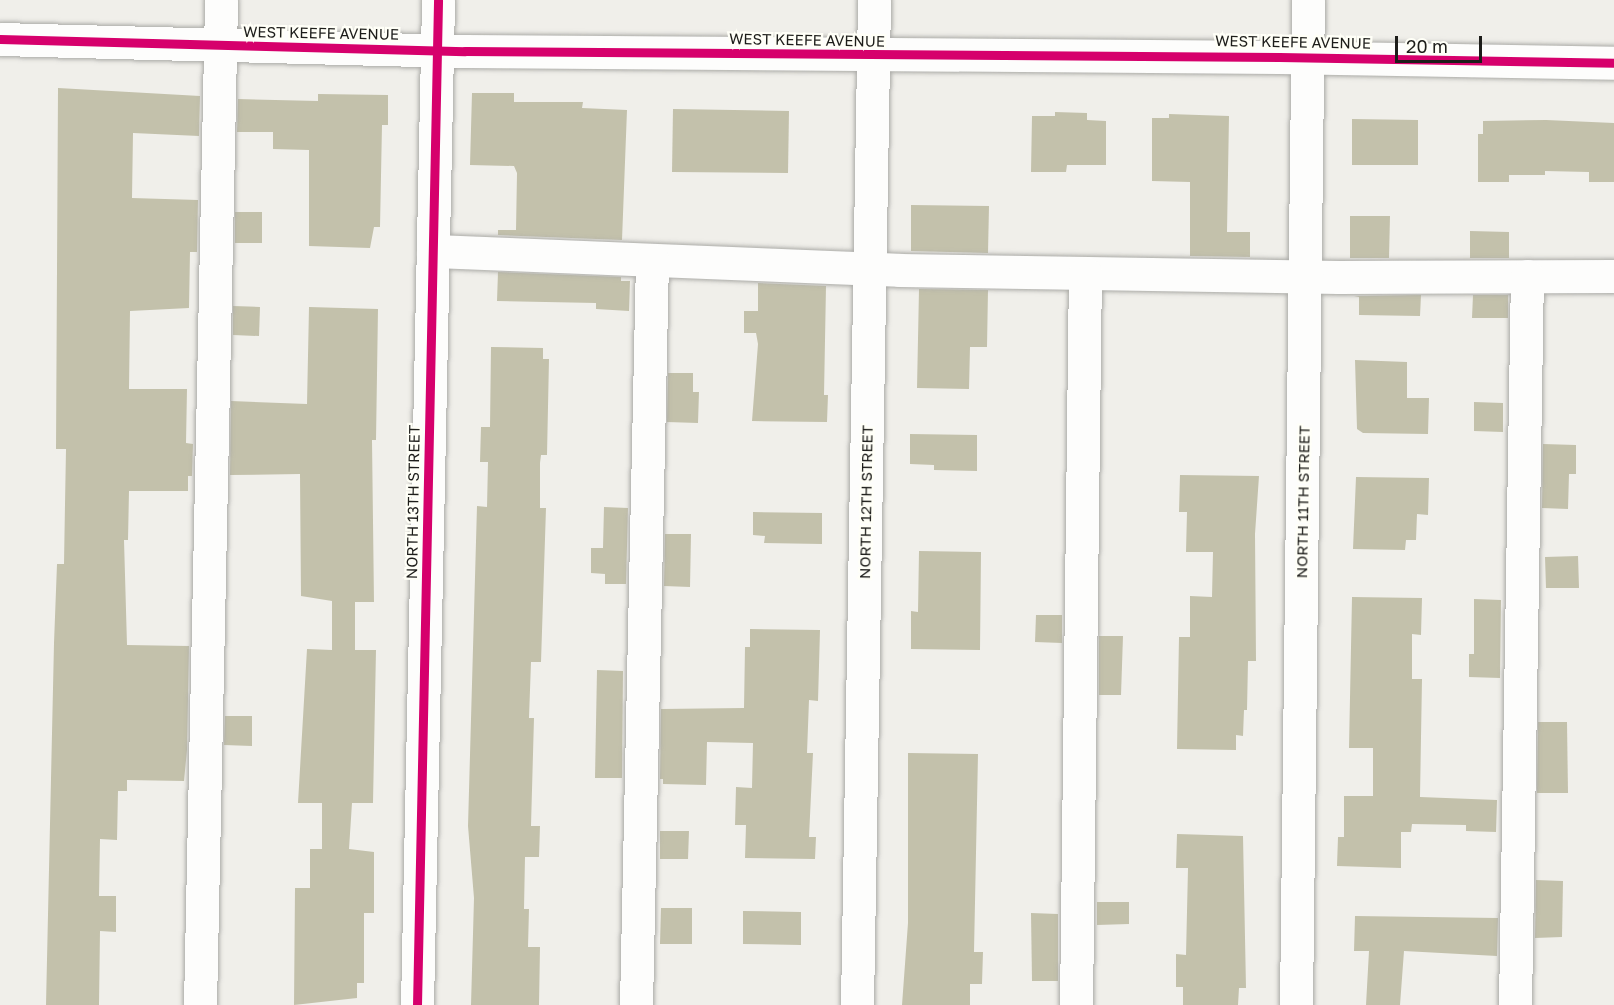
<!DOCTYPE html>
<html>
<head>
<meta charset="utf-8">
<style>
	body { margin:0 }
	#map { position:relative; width:1614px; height:1005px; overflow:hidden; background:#f0efea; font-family:"Golos Text",sans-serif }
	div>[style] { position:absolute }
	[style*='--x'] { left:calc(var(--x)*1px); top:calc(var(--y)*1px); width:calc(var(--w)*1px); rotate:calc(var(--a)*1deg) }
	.building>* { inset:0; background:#c3c1ab }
	.roads { filter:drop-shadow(0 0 2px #ababa7) drop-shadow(0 0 2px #ababa7) }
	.minor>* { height:33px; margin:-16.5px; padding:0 16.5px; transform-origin:16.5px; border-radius:16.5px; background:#fdfdfc }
	.cycleway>* { height:9px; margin:-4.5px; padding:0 4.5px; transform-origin:4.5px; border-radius:4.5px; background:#d6006c }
	span { translate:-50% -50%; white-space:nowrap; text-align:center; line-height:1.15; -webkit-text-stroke:4.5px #fffff7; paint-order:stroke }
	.street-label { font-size:15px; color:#1d1d1a }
	.scale { position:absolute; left:1395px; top:36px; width:87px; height:27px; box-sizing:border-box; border:3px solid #1d1d1a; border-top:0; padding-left:8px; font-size:18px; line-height:21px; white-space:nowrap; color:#1d1d1a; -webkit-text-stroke:4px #fffff7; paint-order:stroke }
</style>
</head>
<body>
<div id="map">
	<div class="building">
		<i style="clip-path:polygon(58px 88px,200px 96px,199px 136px,133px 133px,132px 198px,198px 200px,197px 252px,190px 252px,189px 308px,130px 311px,129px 389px,187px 389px,186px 443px,193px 444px,192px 476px,188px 476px,188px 491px,129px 491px,128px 540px,124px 540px,127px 645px,189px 646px,187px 750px,184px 781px,127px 780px,127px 791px,118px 791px,117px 840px,100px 839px,99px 896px,116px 896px,116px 932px,100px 931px,99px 1005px,46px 1005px,54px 643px,57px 564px,64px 564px,65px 504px,66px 449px,56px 449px)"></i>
		<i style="clip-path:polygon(472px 93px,514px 93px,514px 102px,583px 102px,582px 108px,627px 110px,622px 240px,498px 235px,498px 230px,516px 230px,517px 173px,514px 166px,470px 165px)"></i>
		<i style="clip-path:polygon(318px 94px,388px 95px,388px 125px,382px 125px,380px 227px,374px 227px,370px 248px,309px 246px,309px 150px,273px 149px,273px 132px,237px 132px,238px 99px,318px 101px)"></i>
		<i style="clip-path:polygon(673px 109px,789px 111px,788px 173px,672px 172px)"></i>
		<i style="clip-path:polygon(1055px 112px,1087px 113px,1087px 120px,1106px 121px,1106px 165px,1067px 165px,1066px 172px,1031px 172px,1032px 116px,1055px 116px)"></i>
		<i style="clip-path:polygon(1169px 114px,1229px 116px,1227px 232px,1250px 232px,1250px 257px,1190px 256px,1190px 182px,1152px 181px,1152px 118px,1169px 118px)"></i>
		<i style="clip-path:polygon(1352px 119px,1418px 120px,1418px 165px,1352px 165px)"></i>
		<i style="clip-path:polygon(1546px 120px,1614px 123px,1614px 182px,1589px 182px,1589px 172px,1545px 171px,1545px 175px,1509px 175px,1509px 182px,1478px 182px,1478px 134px,1483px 134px,1483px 121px)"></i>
		<i style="clip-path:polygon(911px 205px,989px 206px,988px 253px,911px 251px)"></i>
		<i style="clip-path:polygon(235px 212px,262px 212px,262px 243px,235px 243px)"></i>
		<i style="clip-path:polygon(1350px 216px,1390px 216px,1389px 258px,1350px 258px)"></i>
		<i style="clip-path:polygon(1470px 231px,1509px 232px,1509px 258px,1470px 258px)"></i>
		<i style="clip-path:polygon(498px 272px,621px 277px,621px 281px,630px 281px,629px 311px,596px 309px,596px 303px,497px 301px)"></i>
		<i style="clip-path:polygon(758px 283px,826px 286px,824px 395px,828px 395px,827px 422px,752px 421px,758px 344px,756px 333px,744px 333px,744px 311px,758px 311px)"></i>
		<i style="clip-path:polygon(919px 289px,988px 290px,987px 347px,970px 347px,969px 389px,917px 388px)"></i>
		<i style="clip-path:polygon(1421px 295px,1420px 316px,1359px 315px,1359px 297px,1354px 296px)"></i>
		<i style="clip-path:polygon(1473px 295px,1508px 295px,1508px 318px,1472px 318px)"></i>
		<i style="clip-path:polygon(233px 306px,260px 307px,259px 336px,233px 335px)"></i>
		<i style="clip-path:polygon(309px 307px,378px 309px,376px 440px,372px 440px,374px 602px,355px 602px,355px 650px,376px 650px,373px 803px,352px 803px,349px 849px,374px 852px,374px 913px,364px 913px,364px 983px,357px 983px,357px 998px,294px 1005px,295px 888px,310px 888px,310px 849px,322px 849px,322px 803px,298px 803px,307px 649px,332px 650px,332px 601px,301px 596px,300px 474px,230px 475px,231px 401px,307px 404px)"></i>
		<i style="clip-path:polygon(491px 347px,543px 348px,543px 359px,549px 359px,547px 455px,541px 455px,540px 463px,540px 508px,546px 508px,541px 662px,531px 662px,529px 718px,534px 718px,531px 826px,540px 826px,539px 857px,525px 857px,524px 909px,529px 909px,528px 947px,540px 947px,539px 1005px,471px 1005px,474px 898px,468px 826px,477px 506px,487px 507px,488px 462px,480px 462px,481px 427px,490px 427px)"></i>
		<i style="clip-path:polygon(1355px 360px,1407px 362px,1407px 398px,1429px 398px,1428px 434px,1363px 433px,1357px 429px)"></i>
		<i style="clip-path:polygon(668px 373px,693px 373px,693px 392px,699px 392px,698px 423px,667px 422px)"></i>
		<i style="clip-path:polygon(1474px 402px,1503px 403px,1503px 432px,1474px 431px)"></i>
		<i style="clip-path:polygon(910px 434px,977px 435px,977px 471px,934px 470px,934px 465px,910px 464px)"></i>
		<i style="clip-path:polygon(1543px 444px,1576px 445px,1576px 474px,1569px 474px,1568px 509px,1542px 508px)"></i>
		<i style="clip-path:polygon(1180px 475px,1259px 476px,1255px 534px,1256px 661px,1248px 661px,1247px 710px,1244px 710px,1243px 736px,1236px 735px,1236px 750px,1177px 749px,1179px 637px,1190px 637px,1190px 596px,1212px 597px,1213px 552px,1186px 552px,1187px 512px,1179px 512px)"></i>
		<i style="clip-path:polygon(1356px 477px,1429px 478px,1428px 515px,1417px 514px,1416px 540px,1406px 540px,1405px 550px,1353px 549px)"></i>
		<i style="clip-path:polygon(604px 507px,628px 508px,626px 584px,605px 584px,605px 574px,591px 573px,591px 548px,603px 548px)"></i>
		<i style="clip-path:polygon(753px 512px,822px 513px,822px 544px,764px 543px,765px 536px,753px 535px)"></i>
		<i style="clip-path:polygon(665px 534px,691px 534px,690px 587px,664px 586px)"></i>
		<i style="clip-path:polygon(919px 551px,981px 552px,980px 650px,911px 649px,911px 611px,918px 612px)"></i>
		<i style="clip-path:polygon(1578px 556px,1579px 588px,1546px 588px,1545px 557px)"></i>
		<i style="clip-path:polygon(1352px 597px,1422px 598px,1421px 635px,1412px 634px,1412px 679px,1422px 679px,1420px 797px,1497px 800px,1496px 832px,1466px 831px,1466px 825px,1412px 824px,1411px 832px,1401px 832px,1401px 868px,1337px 866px,1338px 837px,1344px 837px,1344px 796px,1373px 796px,1373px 748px,1349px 748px)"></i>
		<i style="clip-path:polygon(1474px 599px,1501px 600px,1500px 678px,1469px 677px,1469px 654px,1474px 654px)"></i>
		<i style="clip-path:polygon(1036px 615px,1062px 615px,1062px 643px,1035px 642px)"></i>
		<i style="clip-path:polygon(750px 629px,820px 630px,818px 701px,809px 700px,807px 753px,813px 753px,809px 837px,816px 837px,815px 859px,745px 858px,746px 825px,735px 825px,736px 787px,752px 788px,753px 743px,707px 742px,706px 785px,663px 784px,663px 779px,660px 779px,661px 709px,744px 708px,745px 647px,750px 647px)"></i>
		<i style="clip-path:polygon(1099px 636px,1123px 636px,1121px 695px,1099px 695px)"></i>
		<i style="clip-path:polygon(597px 670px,623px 671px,622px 778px,595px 778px)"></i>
		<i style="clip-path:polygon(225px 716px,252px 716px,252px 746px,224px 745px)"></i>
		<i style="clip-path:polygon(1538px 722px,1567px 722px,1568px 793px,1537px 793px)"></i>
		<i style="clip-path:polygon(908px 753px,978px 754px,974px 952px,983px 952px,982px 984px,970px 984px,970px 1005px,902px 1005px,908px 923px)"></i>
		<i style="clip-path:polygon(660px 831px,689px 831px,688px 859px,660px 859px)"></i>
		<i style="clip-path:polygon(1177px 834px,1243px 836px,1246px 988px,1239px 988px,1238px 1005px,1183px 1005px,1183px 987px,1176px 987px,1176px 954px,1186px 955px,1188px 868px,1176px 868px)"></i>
		<i style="clip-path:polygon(1536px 880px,1563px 881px,1562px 937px,1535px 938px)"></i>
		<i style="clip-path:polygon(1097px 902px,1129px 902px,1129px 924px,1097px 925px)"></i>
		<i style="clip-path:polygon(661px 908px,692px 908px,692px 944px,660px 944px)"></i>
		<i style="clip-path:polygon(743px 911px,801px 912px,801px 945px,743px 944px)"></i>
		<i style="clip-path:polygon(1031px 913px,1058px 914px,1058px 981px,1032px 981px)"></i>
		<i style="clip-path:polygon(1355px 916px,1498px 918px,1497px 956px,1404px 951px,1400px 1005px,1366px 1005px,1369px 951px,1354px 951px)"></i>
	</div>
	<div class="roads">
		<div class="minor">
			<i style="--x:0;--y:39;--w:465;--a:1.5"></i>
			<i style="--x:465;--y:51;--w:814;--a:0.42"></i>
			<i style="--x:1279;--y:57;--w:335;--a:1"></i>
			<i style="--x:433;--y:251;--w:467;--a:2.3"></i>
			<i style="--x:900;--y:270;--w:439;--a:0.9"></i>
			<i style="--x:1339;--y:277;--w:275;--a:-0.2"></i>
			<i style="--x:200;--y:1005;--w:1005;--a:-88.8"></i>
			<i style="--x:417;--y:1005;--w:1005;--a:-88.8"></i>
			<i style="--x:636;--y:1005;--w:745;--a:-88.77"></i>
			<i style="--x:857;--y:1005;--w:1005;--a:-89.03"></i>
			<i style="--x:1076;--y:1005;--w:732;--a:-89.3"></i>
			<i style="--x:1296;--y:1005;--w:1005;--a:-89.32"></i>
			<i style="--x:1515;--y:1005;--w:729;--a:-89.06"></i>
		</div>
	</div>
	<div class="cycleway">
		<i style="--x:0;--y:39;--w:465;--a:1.5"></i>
		<i style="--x:465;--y:51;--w:814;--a:0.42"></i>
		<i style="--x:1279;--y:57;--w:335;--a:1"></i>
		<i style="--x:417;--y:1005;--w:1005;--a:-88.8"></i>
	</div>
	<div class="street-label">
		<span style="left:321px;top:33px;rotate:1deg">WEST KEEFE AVENUE</span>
		<span style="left:807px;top:40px;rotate:1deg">WEST KEEFE AVENUE</span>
		<span style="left:1293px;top:42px;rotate:1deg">WEST KEEFE AVENUE</span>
		<span style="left:413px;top:502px;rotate:-89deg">NORTH 13TH STREET</span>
		<span style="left:866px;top:502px;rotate:-89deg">NORTH 12TH STREET</span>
		<span style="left:1303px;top:502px;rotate:-89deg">NORTH 11TH STREET</span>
	</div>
	<div class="scale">20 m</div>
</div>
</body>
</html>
